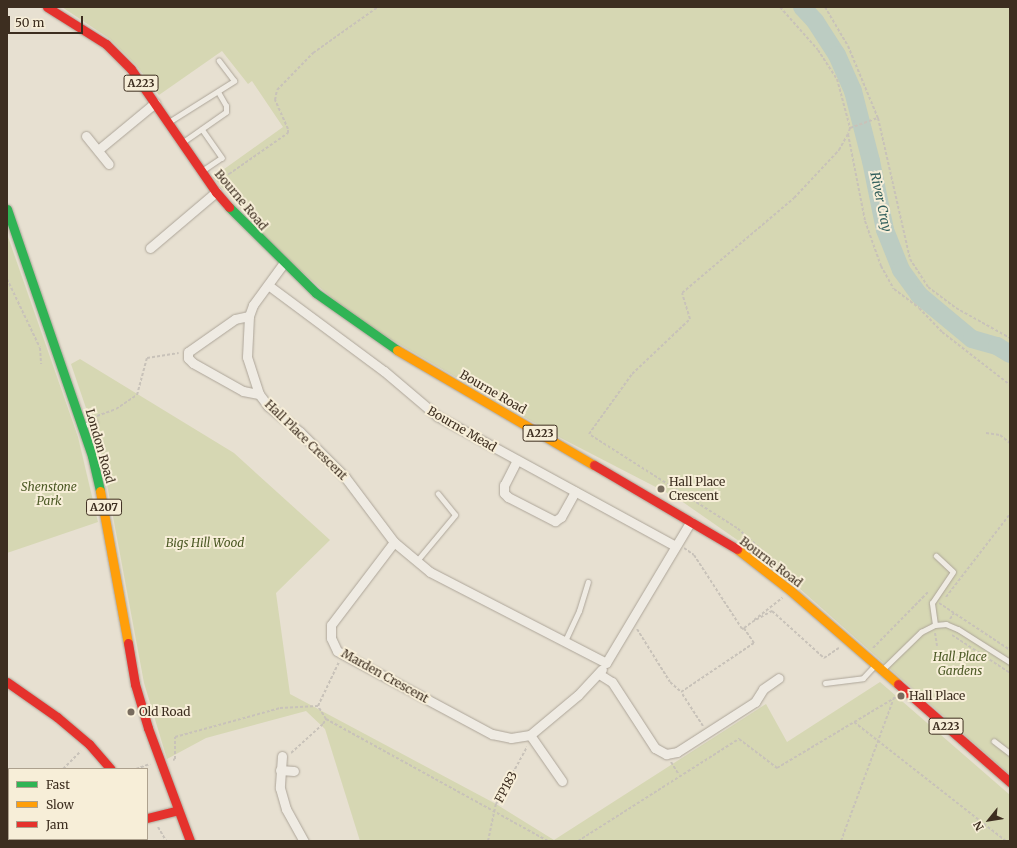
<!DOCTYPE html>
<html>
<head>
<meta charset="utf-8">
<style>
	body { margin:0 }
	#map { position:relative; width:1017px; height:848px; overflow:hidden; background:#e7e0d1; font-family:Merriweather,serif }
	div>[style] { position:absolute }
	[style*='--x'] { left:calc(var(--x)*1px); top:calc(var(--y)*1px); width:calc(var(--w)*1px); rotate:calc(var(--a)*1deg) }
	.green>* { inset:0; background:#d6d7b3 }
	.river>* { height:18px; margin:-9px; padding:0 9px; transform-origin:9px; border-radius:9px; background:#bcccc2 }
	.path>* { height:2px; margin-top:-1px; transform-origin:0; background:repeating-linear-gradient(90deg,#c8c2b9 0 3px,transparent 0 5px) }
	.roads { filter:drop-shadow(0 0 1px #ada599) drop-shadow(0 0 1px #ada599) }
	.lane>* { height:4.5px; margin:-2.25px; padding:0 2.25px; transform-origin:2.25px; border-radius:2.25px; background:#efebe3 }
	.street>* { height:9px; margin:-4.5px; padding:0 4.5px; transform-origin:4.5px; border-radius:4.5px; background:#efebe3 }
	.fast>* { height:9px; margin:-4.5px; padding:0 4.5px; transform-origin:4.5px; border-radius:4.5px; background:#30b455 }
	.slow>* { height:9px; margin:-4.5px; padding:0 4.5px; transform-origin:4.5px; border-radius:4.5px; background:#ff9f0a }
	.jam>* { height:9px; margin:-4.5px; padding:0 4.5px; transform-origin:4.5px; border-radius:4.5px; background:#e5322d }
	.dots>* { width:11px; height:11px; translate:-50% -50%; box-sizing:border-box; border:2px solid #f7eed8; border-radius:50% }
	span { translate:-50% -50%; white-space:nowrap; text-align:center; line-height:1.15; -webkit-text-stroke:4px #f7eed8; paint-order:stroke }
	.shield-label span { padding:1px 3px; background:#f7eed8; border:1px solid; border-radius:3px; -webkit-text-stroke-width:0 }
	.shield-label { font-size:11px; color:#3d2e20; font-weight:700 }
	.street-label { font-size:12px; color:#3d2e20 }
	.poi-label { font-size:12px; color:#3d2e20 }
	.left { translate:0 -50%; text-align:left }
	.park-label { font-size:12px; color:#4d5a26; font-style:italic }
	.water-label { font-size:13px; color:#2f5d5a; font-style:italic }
	.frame { position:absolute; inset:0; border:8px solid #3d2e20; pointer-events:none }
	.legend { position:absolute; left:8px; top:768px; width:140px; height:72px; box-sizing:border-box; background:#f7eed8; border:1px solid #ada18e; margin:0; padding:5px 7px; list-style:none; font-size:12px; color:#3d2e20 }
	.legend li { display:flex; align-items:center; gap:8px; height:20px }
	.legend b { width:20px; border:1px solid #ada18e }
	.north { position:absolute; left:969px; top:800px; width:40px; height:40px; -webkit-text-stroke:3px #f7eed8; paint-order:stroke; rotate:240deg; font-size:11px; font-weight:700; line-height:16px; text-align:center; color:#3d2e20 }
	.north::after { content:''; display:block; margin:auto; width:14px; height:18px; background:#3d2e20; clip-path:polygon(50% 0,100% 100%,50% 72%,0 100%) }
	.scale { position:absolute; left:8px; top:16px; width:75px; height:18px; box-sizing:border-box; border:2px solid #3d2e20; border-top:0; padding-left:5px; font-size:12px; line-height:14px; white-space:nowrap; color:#3d2e20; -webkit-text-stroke:3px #f7eed8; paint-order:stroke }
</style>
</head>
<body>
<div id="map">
	<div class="green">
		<i style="clip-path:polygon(62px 7px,1010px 7px,1010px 775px,772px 564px,677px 498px,555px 435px,377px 331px,332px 298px,293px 264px,265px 237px,213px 177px,283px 127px,252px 81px,248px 84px,222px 51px,159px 95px,136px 65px,110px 39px)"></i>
		<i style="clip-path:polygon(7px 234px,78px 437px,98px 522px,7px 553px)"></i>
		<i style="clip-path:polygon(80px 359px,234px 453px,330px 540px,276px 593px,290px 694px,496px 804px,554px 840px,766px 704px,787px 742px,880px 682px,1010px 795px,1010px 841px,360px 841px,325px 729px,306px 711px,206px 738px,167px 759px,144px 683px,101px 452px,71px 364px)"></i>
		<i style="clip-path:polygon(7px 777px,9px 814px,7px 816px)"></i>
	</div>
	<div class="river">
		<i style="--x:802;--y:7;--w:19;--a:47"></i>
		<i style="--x:815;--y:21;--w:40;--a:57.1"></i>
		<i style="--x:837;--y:55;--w:39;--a:66"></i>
		<i style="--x:853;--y:91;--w:72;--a:75.6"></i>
		<i style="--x:871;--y:161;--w:70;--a:78.5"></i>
		<i style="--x:885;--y:230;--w:43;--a:68.2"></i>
		<i style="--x:901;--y:270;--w:31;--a:54"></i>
		<i style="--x:919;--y:295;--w:69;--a:39.7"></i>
		<i style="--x:972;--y:339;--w:26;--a:16"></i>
		<i style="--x:997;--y:346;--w:15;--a:32"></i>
	</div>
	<div class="path">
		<i style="--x:780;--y:7;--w:57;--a:48.5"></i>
		<i style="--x:818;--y:50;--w:35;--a:57"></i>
		<i style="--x:837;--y:79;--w:51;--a:75.1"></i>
		<i style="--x:850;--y:128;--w:6;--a:108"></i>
		<i style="--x:848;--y:134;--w:89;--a:78.9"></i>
		<i style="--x:865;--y:221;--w:48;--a:70.4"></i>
		<i style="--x:881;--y:266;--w:26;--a:61"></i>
		<i style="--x:894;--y:289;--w:31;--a:37"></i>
		<i style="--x:919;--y:308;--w:33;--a:46"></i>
		<i style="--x:942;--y:332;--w:86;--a:37.9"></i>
		<i style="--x:825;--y:7;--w:45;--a:59.5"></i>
		<i style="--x:848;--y:46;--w:78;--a:67.4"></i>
		<i style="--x:878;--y:118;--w:145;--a:77.2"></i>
		<i style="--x:910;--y:259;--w:33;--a:57"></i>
		<i style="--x:928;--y:287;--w:35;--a:37"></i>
		<i style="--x:956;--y:308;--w:62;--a:29.1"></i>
		<i style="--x:850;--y:128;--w:30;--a:-20"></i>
		<i style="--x:218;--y:175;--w:11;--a:-5"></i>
		<i style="--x:229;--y:174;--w:72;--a:-34.8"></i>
		<i style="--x:288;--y:133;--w:4;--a:-90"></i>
		<i style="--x:288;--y:129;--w:32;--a:-114"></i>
		<i style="--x:275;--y:100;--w:10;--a:-79"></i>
		<i style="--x:277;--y:90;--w:52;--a:-45.8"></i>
		<i style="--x:313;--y:53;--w:80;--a:-35.3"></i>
		<i style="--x:7;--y:279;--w:76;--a:64.4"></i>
		<i style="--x:40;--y:348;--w:16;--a:86"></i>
		<i style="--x:97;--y:416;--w:20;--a:-20"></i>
		<i style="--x:116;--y:409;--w:25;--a:-34"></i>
		<i style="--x:137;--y:395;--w:38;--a:-75"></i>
		<i style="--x:147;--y:358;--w:32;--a:-9"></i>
		<i style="--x:986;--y:433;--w:14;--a:8"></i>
		<i style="--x:1000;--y:435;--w:13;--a:39"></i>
		<i style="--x:684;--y:548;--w:12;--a:35"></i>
		<i style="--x:694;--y:555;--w:88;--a:57"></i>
		<i style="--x:742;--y:629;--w:2;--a:-27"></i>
		<i style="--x:781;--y:567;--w:59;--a:-138.4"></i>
		<i style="--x:737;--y:528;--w:175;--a:-147.6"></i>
		<i style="--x:589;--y:434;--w:74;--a:-54.4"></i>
		<i style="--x:632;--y:374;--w:80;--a:-43.5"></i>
		<i style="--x:690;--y:319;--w:27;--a:-107"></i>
		<i style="--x:682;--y:293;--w:147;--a:-40.3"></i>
		<i style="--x:794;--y:198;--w:66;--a:-46.8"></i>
		<i style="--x:839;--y:150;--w:18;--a:-61"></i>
		<i style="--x:946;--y:597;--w:105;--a:-52.4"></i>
		<i style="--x:939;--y:603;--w:85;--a:33.5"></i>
		<i style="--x:950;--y:619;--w:7;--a:-56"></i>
		<i style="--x:754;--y:620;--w:36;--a:-38"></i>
		<i style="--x:637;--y:629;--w:62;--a:58.1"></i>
		<i style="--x:670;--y:682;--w:15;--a:42"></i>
		<i style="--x:935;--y:633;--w:13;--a:81"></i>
		<i style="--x:952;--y:635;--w:69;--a:33.2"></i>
		<i style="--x:873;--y:648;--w:80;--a:-45.5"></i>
		<i style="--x:326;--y:719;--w:253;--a:28.8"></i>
		<i style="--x:854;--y:722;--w:193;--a:38.1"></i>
		<i style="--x:703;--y:726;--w:40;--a:-122.9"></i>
		<i style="--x:681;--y:692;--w:88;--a:-33.9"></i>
		<i style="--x:754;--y:643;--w:18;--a:-124"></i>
		<i style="--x:744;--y:628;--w:10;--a:-37"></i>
		<i style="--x:752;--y:622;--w:23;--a:-29"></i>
		<i style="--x:772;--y:611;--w:70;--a:42.1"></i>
		<i style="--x:824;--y:658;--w:18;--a:-34"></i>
		<i style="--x:291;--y:753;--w:43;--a:-42.2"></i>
		<i style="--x:323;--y:724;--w:6;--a:-59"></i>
		<i style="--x:326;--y:719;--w:15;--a:-122"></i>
		<i style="--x:318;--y:706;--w:49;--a:-64.5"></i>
		<i style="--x:173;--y:760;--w:2;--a:-27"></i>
		<i style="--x:175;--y:759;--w:22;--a:-90"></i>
		<i style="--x:175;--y:737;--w:109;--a:-15.4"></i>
		<i style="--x:280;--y:708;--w:38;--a:-3"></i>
		<i style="--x:671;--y:762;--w:15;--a:58"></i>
		<i style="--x:63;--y:769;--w:25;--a:-45"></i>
		<i style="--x:136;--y:769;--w:15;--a:-20"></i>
		<i style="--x:7;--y:789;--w:2;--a:0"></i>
		<i style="--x:7;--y:812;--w:2;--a:-27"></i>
		<i style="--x:158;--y:827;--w:16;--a:60"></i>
		<i style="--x:488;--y:841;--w:38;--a:-78"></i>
		<i style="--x:496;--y:804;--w:65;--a:-61.5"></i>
		<i style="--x:578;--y:841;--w:191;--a:-32.4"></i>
		<i style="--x:739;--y:739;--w:48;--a:37.3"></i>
		<i style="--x:777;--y:768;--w:139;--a:-30.8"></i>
		<i style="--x:841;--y:841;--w:153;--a:-69.7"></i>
	</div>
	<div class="roads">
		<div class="lane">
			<i style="--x:169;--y:122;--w:77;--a:-32.2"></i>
			<i style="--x:234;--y:81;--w:25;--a:-127"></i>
			<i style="--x:202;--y:129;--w:35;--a:55"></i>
			<i style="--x:222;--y:158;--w:23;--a:146"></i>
			<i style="--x:183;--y:142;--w:52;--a:-34.9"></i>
			<i style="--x:226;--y:112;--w:6;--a:-90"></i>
			<i style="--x:226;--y:106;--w:16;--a:-120"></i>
			<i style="--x:83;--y:426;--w:12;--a:-20"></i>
			<i style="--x:416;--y:562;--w:61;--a:-50.3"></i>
			<i style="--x:455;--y:515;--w:27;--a:-129"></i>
			<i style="--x:935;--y:625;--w:22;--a:-98"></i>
			<i style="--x:932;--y:603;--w:37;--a:-56"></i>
			<i style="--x:953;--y:572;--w:23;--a:-137"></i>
			<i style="--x:565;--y:641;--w:33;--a:-65"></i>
			<i style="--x:579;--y:611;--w:30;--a:-73"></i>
			<i style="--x:883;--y:669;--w:53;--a:-44.2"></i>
			<i style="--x:921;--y:632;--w:16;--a:-27"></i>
			<i style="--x:935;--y:625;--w:11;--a:-5"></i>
			<i style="--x:946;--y:624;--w:13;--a:23"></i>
			<i style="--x:958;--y:629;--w:62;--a:32.4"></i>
			<i style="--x:825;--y:683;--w:38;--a:-7"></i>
			<i style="--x:863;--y:678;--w:16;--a:-47"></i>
			<i style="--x:994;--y:741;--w:20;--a:37"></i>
		</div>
		<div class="street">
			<i style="--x:86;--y:136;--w:36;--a:51"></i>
			<i style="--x:98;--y:150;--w:74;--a:-39.5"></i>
			<i style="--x:150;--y:248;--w:87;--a:-40.3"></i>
			<i style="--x:283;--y:264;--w:51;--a:126.2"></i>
			<i style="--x:253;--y:305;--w:12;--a:110"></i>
			<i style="--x:249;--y:316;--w:41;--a:92.8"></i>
			<i style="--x:247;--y:357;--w:39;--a:72"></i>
			<i style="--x:259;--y:394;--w:15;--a:53"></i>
			<i style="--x:268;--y:406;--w:41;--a:39.1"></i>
			<i style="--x:300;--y:432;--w:64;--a:45"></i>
			<i style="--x:345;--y:477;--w:81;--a:53"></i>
			<i style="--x:394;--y:542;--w:47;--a:39.8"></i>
			<i style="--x:430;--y:572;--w:198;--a:27.3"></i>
			<i style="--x:606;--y:663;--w:165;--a:-59.1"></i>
			<i style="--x:268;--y:285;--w:144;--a:36.6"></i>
			<i style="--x:384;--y:371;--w:70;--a:40.3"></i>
			<i style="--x:437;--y:416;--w:271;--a:28.6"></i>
			<i style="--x:249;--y:316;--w:14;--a:168"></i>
			<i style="--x:235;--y:319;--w:57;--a:144.9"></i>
			<i style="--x:188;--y:352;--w:6;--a:90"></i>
			<i style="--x:188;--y:358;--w:7;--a:45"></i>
			<i style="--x:193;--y:363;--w:57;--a:29.2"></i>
			<i style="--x:243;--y:391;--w:16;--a:11"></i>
			<i style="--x:517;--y:460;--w:28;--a:117"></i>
			<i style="--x:504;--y:485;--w:8;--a:90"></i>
			<i style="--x:504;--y:493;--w:6;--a:45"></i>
			<i style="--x:508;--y:497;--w:53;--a:27.1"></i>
			<i style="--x:555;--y:521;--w:7;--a:-34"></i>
			<i style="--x:561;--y:517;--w:29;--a:-61"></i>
			<i style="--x:394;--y:542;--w:104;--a:127.2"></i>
			<i style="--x:331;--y:625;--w:13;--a:90"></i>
			<i style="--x:331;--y:638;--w:14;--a:65"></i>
			<i style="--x:337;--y:651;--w:176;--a:28.2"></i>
			<i style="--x:492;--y:734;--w:19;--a:12"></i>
			<i style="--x:511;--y:738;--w:19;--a:-9"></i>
			<i style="--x:599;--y:674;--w:15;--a:32"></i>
			<i style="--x:612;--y:682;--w:79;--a:56.9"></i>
			<i style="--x:655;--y:748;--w:13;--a:29"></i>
			<i style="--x:666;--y:754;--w:11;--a:-10"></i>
			<i style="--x:677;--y:752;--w:93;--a:-32.7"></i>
			<i style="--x:755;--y:702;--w:15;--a:-58"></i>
			<i style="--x:763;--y:689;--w:19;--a:-35"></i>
			<i style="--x:282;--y:756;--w:32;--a:94"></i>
			<i style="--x:280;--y:788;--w:22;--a:74"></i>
			<i style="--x:286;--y:809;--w:37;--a:61"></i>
			<i style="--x:280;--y:770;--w:14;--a:4"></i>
			<i style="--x:562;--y:781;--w:56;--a:-124.8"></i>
			<i style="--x:530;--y:735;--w:62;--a:-39.8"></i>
			<i style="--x:578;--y:695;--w:35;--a:-47"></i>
			<i style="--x:102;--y:841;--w:4;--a:-27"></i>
		</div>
		<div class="fast">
			<i style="--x:229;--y:207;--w:122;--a:44.7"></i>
			<i style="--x:316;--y:293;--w:99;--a:35.1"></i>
			<i style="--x:7;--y:209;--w:261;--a:71"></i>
			<i style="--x:92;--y:456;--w:36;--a:77"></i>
		</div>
		<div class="slow">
			<i style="--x:397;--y:350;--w:228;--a:30.3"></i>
			<i style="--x:100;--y:491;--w:155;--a:79.6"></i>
			<i style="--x:737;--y:549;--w:68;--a:37.9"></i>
			<i style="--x:791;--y:591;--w:142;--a:41"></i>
		</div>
		<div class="jam">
			<i style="--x:47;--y:7;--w:70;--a:32.1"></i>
			<i style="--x:106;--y:44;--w:35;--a:45"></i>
			<i style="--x:131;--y:69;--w:150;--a:55.4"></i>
			<i style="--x:216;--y:192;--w:20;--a:49"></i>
			<i style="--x:594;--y:465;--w:166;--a:30.4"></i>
			<i style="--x:128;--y:643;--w:42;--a:80.3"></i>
			<i style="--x:135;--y:684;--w:46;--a:73.5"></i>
			<i style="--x:148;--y:728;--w:121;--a:69.6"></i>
			<i style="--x:7;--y:682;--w:61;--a:35"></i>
			<i style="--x:57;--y:717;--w:42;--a:40.2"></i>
			<i style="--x:89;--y:744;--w:33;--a:49"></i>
			<i style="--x:898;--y:684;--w:149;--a:41.2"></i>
			<i style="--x:147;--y:818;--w:32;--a:-14"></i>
		</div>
	</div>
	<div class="dots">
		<i style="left:661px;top:489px;background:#786c5e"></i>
		<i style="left:901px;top:696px;background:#786c5e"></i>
		<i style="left:131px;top:712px;background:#786c5e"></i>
	</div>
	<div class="shield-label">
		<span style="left:141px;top:83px">A223</span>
		<span style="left:540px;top:433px">A223</span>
		<span style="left:104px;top:507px">A207</span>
		<span style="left:946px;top:726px">A223</span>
	</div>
	<div class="street-label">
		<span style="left:241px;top:200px;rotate:50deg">Bourne Road</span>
		<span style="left:493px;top:392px;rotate:30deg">Bourne Road</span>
		<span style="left:462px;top:429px;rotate:30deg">Bourne Mead</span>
		<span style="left:306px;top:440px;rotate:44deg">Hall Place Crescent</span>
		<span style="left:100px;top:446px;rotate:74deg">London Road</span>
		<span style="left:771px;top:562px;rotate:37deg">Bourne Road</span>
		<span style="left:385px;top:676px;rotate:29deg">Marden Crescent</span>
		<span style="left:506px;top:787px;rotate:-62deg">FP183</span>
	</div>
	<div class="poi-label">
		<span class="left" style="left:669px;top:489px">Hall Place<br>Crescent</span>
		<span class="left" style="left:909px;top:696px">Hall Place</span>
		<span class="left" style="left:139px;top:712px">Old Road</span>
	</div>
	<div class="park-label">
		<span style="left:49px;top:494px">Shenstone<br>Park</span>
		<span style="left:205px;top:543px">Bigs Hill Wood</span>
		<span style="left:960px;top:664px">Hall Place<br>Gardens</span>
	</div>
	<div class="water-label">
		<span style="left:880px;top:202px;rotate:78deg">River Cray</span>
	</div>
	<div class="frame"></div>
	<ul class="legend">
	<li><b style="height:5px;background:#30b455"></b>Fast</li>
	<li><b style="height:5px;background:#ff9f0a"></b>Slow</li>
	<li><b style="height:5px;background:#e5322d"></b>Jam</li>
	</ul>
	<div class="north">N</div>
	<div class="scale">50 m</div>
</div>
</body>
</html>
